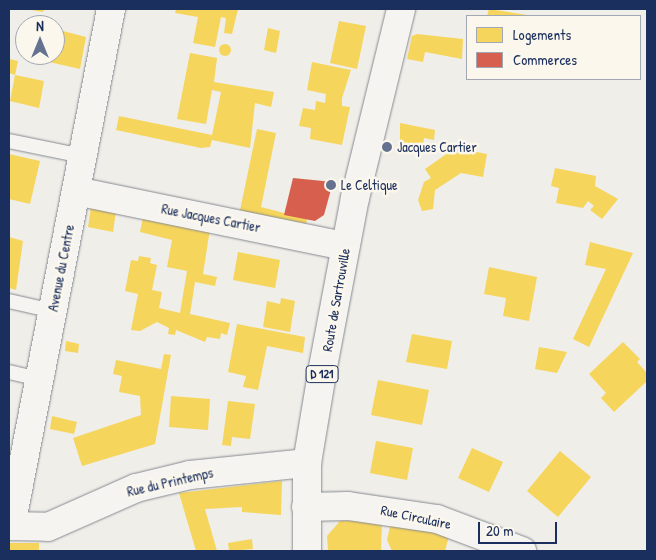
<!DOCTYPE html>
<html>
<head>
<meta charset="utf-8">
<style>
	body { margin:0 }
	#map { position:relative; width:656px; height:560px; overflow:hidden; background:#efeee9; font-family:"Patrick Hand",sans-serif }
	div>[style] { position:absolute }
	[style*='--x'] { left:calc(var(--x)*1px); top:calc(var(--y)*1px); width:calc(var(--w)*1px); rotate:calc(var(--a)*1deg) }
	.homes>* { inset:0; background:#f6d55c }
	.round { border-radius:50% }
	.shops>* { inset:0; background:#d6604d }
	.roads { filter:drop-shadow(0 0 1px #868a90) drop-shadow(0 0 1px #868a90) }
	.service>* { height:14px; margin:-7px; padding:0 7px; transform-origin:7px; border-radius:7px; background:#f5f4f0 }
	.minor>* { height:28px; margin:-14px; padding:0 14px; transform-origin:14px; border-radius:14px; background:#f5f4f0 }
	.primary>* { height:28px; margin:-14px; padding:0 14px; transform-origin:14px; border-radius:14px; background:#f5f4f0 }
	.dots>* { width:14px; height:14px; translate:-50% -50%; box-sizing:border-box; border:2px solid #fbf7ec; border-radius:50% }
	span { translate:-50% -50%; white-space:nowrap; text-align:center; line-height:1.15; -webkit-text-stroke:5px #fbf7ec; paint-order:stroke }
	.shield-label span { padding:1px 4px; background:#fbf7ec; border:1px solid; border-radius:4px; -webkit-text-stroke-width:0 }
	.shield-label { font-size:12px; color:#1b2f5e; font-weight:700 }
	.poi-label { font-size:14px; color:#1b2f5e }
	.left { translate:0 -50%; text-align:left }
	.street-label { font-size:14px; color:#1b2f5e }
	.frame { position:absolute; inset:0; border:10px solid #1b2f5e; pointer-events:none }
	.legend { position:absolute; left:466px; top:15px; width:175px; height:65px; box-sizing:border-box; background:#fbf7ec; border:1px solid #a1a7b3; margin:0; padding:6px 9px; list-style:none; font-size:15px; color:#1b2f5e }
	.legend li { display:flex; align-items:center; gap:10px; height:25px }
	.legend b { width:25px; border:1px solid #a1a7b3 }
	.north { position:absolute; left:15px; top:15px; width:50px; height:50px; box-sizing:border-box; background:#fbf7ec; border:1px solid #a1a7b3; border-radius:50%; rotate:0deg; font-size:14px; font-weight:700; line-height:20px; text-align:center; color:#1b2f5e }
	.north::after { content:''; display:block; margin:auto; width:18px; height:22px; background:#65728f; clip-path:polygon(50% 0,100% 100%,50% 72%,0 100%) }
	.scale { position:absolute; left:478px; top:522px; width:79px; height:22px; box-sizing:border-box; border:2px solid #1b2f5e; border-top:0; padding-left:6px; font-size:15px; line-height:18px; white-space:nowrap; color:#1b2f5e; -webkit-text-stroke:4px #fbf7ec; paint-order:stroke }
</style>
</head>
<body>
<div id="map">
	<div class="homes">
		<i style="clip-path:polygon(31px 9px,44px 9px,43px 12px,31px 10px)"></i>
		<i style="clip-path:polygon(176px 9px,238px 9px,232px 34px,224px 33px,226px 18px,221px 17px,215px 47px,193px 43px,198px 17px,175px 13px)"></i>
		<i style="clip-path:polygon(489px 9px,527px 15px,527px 16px,487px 16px)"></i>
		<i style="clip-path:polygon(339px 21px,366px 26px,357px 69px,330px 63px)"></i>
		<i style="clip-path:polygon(268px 28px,280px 31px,276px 53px,264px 50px)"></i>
		<i style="clip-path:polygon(55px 29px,86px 37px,80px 69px,49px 62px,50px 55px,55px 55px)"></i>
		<i style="clip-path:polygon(417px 34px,463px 39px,462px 59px,425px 52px,423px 62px,407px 59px,412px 36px)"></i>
		<i class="round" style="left:219px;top:44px;width:12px;height:12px"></i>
		<i style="clip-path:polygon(190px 53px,217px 58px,214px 82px,274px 92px,271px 107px,255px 103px,250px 148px,212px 140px,210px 147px,201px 148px,116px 130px,119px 116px,212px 135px,221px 92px,212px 90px,206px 124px,177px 119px)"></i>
		<i style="clip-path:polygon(9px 59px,18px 61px,15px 75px,9px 73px)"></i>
		<i style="clip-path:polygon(312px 62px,351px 70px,342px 98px,342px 106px,350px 107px,342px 145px,310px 139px,311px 128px,299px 126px,303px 108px,315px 110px,316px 101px,325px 103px,326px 94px,307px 90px)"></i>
		<i style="clip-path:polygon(15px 75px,44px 81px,39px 108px,10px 101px)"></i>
		<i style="clip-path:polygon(400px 123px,435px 130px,434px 140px,424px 138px,423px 146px,412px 145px,412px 151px,400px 149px)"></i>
		<i style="clip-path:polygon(257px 129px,276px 133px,261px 207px,307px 219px,305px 229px,239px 215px)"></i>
		<i style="clip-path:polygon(455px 148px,487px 154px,483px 177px,461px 173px,435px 190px,433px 209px,422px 211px,418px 200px,424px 182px,431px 178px,425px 169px)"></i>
		<i style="clip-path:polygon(9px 154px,40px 161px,30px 204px,9px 199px)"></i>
		<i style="clip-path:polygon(555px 168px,596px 176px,595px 186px,618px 199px,602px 219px,590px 210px,594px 206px,588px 201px,583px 208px,556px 203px,559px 188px,551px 186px)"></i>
		<i style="clip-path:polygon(91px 207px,116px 211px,113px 232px,88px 227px)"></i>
		<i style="clip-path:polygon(143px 217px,210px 229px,203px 274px,217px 277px,215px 286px,195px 282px,190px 314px,230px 323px,227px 335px,221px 333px,220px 339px,207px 337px,205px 342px,176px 330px,175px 335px,168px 334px,169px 328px,157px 322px,140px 331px,131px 330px,138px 294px,125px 291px,131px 260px,138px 261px,139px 256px,151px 258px,150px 263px,157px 265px,152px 290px,162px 292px,159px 308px,180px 313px,187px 271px,167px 267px,172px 240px,140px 232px)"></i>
		<i style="clip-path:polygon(9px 237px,23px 241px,16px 290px,9px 288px)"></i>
		<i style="clip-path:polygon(590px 242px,633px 253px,589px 347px,573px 339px,606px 269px,585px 265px)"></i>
		<i style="clip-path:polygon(238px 252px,280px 260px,275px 288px,233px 280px)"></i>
		<i style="clip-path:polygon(489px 267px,537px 277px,529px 321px,503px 316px,506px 298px,484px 294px)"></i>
		<i style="clip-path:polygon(281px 298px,295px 301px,290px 332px,263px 327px,267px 301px,280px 304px)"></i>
		<i style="clip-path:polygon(237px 324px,305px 337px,303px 353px,267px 346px,258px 390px,243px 387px,246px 376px,228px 372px)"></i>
		<i style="clip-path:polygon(412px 334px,452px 341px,447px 369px,406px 362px)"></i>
		<i style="clip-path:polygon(66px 341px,79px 344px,78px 353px,65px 351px)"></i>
		<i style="clip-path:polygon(623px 342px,640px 359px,637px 362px,647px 373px,647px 381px,614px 412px,601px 398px,606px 393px,589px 374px)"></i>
		<i style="clip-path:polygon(539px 347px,567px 352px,557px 373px,535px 369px)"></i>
		<i style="clip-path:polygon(164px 354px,171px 355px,155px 444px,82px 466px,73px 438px,141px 415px,140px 396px,119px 392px,122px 376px,113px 374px,116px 360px,161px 369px)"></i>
		<i style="clip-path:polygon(378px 380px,429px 390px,422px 425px,371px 415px)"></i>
		<i style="clip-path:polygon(171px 396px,210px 399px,208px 430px,169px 427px)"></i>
		<i style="clip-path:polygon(228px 401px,255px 404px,250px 439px,232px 437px,231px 446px,222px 445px)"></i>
		<i style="clip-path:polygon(52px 416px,77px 422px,74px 434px,50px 429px)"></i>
		<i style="clip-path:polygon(376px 441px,413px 448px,407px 480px,370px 473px)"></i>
		<i style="clip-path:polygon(472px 448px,503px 462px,489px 492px,458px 478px)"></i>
		<i style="clip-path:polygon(560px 451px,591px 477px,558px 517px,527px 491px)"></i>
		<i style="clip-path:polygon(282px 481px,281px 515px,242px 512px,242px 507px,205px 509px,217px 551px,196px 551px,179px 493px)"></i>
		<i style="clip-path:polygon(340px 521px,382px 521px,381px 551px,328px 551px,327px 536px)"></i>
		<i style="clip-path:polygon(391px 522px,449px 536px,445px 551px,392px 551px,387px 540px)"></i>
		<i style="clip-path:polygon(252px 539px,253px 549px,229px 551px,228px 543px)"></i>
		<i style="clip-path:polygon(9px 543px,39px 543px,39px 551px,9px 551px)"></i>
	</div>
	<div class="shops">
		<i style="clip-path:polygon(293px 178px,333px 182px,324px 215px,315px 221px,284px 215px)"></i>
	</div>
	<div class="roads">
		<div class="service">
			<i style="--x:9;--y:141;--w:76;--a:11.5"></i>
			<i style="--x:9;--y:301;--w:45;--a:12.8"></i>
			<i style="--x:9;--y:372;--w:31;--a:13"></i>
		</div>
		<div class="minor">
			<i style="--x:76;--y:191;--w:275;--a:11.6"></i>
			<i style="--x:306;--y:507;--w:42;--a:-1.4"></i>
			<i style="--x:348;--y:506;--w:90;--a:8.3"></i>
			<i style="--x:437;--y:519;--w:91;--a:20.6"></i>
			<i style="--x:9;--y:526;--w:39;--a:1"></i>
			<i style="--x:48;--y:527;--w:96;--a:-23.9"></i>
			<i style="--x:136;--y:488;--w:56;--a:-13.5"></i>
			<i style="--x:190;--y:475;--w:118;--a:-5.9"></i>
			<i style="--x:11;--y:526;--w:527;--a:-79.05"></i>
		</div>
		<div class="primary">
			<i style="--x:307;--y:551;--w:88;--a:-90"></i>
			<i style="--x:307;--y:463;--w:97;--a:-80.5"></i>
			<i style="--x:323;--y:367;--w:172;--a:-79.3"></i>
			<i style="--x:355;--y:198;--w:195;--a:-76.3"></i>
		</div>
	</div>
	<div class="dots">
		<i style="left:387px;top:147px;background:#65728f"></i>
		<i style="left:331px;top:185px;background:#65728f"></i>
	</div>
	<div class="shield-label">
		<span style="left:322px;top:374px">D 121</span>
	</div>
	<div class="poi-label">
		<span class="left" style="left:397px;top:147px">Jacques Cartier</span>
		<span class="left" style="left:341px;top:185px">Le Celtique</span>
	</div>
	<div class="street-label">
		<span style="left:211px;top:218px;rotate:11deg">Rue Jacques Cartier</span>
		<span style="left:61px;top:268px;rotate:-79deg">Avenue du Centre</span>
		<span style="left:336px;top:300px;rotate:-80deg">Route de Sartrouville</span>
		<span style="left:170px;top:482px;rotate:-13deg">Rue du Printemps</span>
		<span style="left:416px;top:517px;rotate:12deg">Rue Circulaire</span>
	</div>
	<div class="frame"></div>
	<ul class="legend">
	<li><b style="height:14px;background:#f6d55c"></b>Logements</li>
	<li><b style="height:14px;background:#d6604d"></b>Commerces</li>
	</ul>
	<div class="north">N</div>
	<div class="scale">20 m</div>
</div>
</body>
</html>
